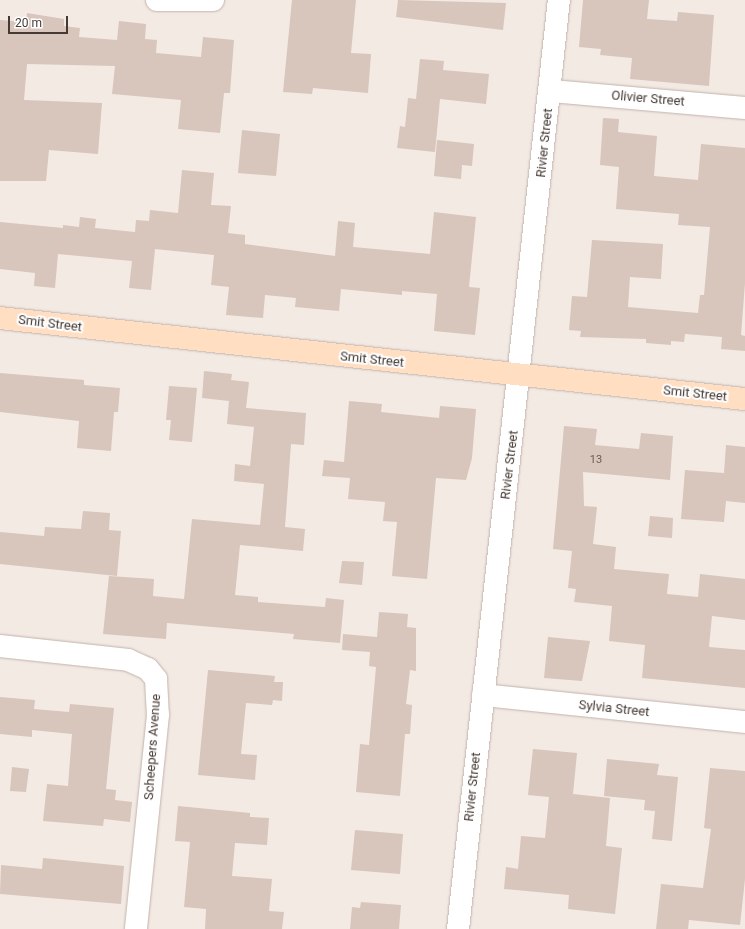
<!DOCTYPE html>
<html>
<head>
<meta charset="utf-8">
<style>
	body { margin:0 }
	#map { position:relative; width:745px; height:929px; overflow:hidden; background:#f3eae4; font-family:Roboto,sans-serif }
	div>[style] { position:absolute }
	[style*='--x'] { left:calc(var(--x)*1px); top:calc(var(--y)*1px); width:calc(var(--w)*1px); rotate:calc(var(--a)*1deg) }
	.building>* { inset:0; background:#d8c5bc }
	.roads { filter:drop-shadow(0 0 1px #c2b2aa) drop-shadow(0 0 1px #c2b2aa) }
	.street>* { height:22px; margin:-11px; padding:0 11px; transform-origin:11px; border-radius:11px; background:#fff }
	.secondary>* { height:22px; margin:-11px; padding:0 11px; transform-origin:11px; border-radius:11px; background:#ffdec2 }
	span { translate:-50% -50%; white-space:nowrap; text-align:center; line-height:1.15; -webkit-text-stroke:4px #fff; paint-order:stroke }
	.number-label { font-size:11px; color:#6a5c56 }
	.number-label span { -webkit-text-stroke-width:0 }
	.street-label { font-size:13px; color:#453934 }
	.scale { position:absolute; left:8px; top:16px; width:60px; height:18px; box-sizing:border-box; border:2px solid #453934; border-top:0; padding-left:5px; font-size:12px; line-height:14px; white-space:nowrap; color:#453934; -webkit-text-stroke:3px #fff; paint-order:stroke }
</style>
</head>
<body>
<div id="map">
	<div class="building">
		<i style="clip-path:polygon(292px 0,356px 0,351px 53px,371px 54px,368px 93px,313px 88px,312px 94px,283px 92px)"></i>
		<i style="clip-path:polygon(398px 0,506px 3px,503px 30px,396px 17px)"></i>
		<i style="clip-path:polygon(583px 0,649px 0,647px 19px,677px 21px,678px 12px,714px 15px,709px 86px,630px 79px,632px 58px,600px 55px,601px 49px,579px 47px)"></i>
		<i style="clip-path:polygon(27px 13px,64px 19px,64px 26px,80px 28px,79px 37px,117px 40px,119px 21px,146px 24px,145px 39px,157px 40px,156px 53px,201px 57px,203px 37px,234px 40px,230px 93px,224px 93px,220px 133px,178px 129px,181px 100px,112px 94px,115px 66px,27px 64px,24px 100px,102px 103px,98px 154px,49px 150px,46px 181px,0 181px,0 20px,26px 22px)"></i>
		<i style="clip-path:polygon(420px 59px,444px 61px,443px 70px,489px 74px,486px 104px,440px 99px,435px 152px,397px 148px,400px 126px,405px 127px,408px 98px,416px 99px)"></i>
		<i style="clip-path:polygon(603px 118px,619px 119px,618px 132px,657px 136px,654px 176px,698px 180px,701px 144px,745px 148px,745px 283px,741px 335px,745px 336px,745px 351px,721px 349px,722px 337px,685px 334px,684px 342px,671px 341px,671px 345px,646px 343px,646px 339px,580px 337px,581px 331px,569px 330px,572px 296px,587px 297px,592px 240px,663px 244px,661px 279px,630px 277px,628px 307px,698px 313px,700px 295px,704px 295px,710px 227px,678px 225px,679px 214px,616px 209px,619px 167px,600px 165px)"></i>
		<i style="clip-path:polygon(242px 130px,280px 134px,276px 176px,238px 173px)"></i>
		<i style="clip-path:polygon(437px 140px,474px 144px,472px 166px,462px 165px,461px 179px,434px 176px)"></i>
		<i style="clip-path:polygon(182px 170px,214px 173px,211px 205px,231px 206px,228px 233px,245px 235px,245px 244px,335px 256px,338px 221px,355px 223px,353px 247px,430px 254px,434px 212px,476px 217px,469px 287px,480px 288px,475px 335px,434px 331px,437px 294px,402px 291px,402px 295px,341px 289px,339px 311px,295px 307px,296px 298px,265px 295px,263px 318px,226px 315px,229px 287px,211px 285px,214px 255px,155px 249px,151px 290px,129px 288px,132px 261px,58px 254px,55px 288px,34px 286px,35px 273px,0 269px,0 222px,63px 228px,63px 225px,79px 227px,80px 217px,96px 219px,95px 228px,135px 232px,136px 220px,149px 221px,150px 210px,178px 213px)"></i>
		<i style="clip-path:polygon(204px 371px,232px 374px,231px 380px,249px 382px,246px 408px,306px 413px,304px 445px,291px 444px,285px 527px,305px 529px,303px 551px,240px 545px,235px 595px,258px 597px,258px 602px,325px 607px,326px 598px,344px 600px,340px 643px,293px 639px,294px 634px,167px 623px,166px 639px,103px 634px,109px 576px,154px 579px,153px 596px,184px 599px,192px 519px,260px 525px,264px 484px,234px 481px,235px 464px,250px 466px,254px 427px,227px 424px,229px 401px,202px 398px)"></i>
		<i style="clip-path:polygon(0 373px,84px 380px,84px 385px,120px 388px,118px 412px,114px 412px,111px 451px,77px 448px,79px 421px,0 412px)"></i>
		<i style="clip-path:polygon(169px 386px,197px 388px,192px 442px,169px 440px,171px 420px,166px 420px)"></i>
		<i style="clip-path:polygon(349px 401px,382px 404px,381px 412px,439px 418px,440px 406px,476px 409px,472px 458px,466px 480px,436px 478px,427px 579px,392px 576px,397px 522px,383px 521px,385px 502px,348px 499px,350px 478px,322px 476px,324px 460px,344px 462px)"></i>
		<i style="clip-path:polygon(564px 426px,597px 429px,595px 445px,639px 449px,641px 433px,673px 436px,670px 480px,583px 472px,584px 506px,597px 507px,593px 544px,616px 547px,614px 569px,669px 574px,667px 594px,698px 597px,700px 574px,745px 579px,745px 620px,712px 616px,709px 647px,745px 650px,745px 688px,642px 678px,645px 645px,609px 641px,612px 606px,574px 602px,576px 589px,568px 588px,572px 551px,553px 549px)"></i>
		<i style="clip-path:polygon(726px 445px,745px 447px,745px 503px,726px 501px,724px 522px,681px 519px,685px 470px,724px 473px)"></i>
		<i style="clip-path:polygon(83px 511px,110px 513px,109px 530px,121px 531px,117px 576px,0 564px,0 532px,44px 536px,45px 527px,81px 529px)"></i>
		<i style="clip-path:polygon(650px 516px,673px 518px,672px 538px,648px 536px)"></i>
		<i style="clip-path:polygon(342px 561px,364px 562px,362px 585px,339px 583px)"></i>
		<i style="clip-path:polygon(379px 612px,408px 614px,407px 627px,416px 628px,416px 671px,410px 670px,406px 704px,412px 705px,410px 734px,405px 734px,400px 796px,356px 792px,360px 744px,369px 745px,376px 667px,369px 666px,370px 652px,342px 650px,343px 634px,377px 637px)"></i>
		<i style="clip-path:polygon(548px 637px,590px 641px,582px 681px,544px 678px)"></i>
		<i style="clip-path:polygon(208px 670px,275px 676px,274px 682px,283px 682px,282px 701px,273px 700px,272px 705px,246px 703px,241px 754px,257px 755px,255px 780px,198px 775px)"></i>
		<i style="clip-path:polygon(0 697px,35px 700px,34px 709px,69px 712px,70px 704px,114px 708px,106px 789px,116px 790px,115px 800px,132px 802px,130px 822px,104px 819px,103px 826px,43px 821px,47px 784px,68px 786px,72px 734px,32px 730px,32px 737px,0 734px)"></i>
		<i style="clip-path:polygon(533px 749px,577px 753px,573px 794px,610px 798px,606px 846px,622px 848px,615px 914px,568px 909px,569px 895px,504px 889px,506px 867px,518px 869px,521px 836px,545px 838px,549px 797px,528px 795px)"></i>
		<i style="clip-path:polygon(607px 759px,659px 764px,657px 775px,678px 777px,672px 841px,652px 839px,655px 811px,644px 810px,645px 800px,604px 796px)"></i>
		<i style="clip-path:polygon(12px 767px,29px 769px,26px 792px,10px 791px)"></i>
		<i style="clip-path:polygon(710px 768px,745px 771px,745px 879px,740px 925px,689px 920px,688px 929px,656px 929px,661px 884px,703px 888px,711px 829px,704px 828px)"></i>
		<i style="clip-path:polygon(178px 806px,250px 813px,250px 817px,269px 818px,267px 845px,235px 843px,232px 876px,272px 879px,269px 911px,284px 912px,282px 929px,205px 929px,206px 909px,184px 907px,190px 842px,175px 841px)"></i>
		<i style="clip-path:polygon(355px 830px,403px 834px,400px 874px,351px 870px)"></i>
		<i style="clip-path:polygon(43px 858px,124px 866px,121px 904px,0 894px,1px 865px,42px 869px)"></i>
		<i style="clip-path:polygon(361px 902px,401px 905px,399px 929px,350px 929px,352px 907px,360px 908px)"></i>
	</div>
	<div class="roads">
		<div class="street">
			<i style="--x:157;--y:0;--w:56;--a:0"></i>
			<i style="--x:551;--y:91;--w:195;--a:5"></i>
			<i style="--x:0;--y:646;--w:129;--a:6.2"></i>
			<i style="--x:128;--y:660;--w:22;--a:24"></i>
			<i style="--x:148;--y:669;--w:13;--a:51"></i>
			<i style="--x:156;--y:679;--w:36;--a:87"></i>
			<i style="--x:158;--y:715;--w:215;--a:95.9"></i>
			<i style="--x:483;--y:695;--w:263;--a:5.9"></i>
			<i style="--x:458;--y:929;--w:934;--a:-83.8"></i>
		</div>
		<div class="secondary">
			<i style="--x:0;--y:318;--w:749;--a:6.21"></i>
		</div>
	</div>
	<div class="number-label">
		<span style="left:596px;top:460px">13</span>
	</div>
	<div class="street-label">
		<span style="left:648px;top:99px;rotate:5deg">Olivier Street</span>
		<span style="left:545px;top:143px;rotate:-84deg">Rivier Street</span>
		<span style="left:50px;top:324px;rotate:7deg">Smit Street</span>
		<span style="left:372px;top:360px;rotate:6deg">Smit Street</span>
		<span style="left:695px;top:394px;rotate:6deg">Smit Street</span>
		<span style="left:510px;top:465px;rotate:-83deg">Rivier Street</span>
		<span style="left:614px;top:709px;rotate:6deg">Sylvia Street</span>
		<span style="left:153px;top:747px;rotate:-86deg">Scheepers Avenue</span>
		<span style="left:473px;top:787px;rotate:-84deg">Rivier Street</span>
	</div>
	<div class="scale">20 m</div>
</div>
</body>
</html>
